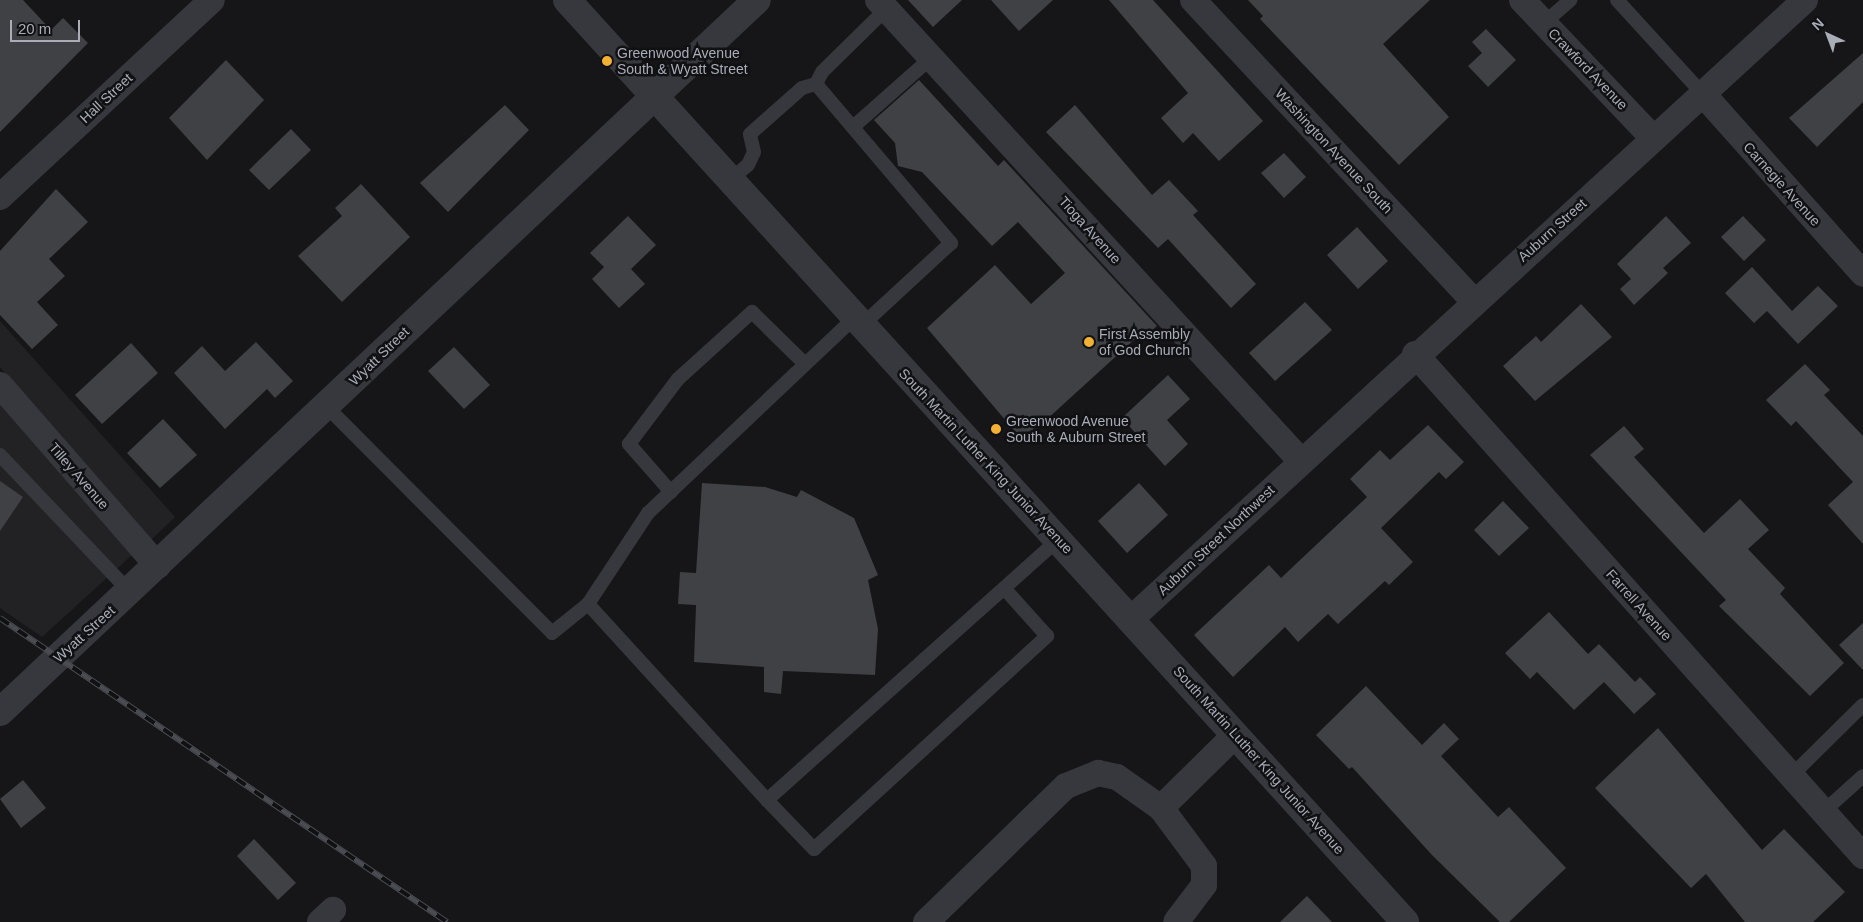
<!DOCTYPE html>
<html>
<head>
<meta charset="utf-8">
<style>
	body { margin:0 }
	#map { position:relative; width:1863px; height:922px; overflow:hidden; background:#161618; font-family:Helvetica,sans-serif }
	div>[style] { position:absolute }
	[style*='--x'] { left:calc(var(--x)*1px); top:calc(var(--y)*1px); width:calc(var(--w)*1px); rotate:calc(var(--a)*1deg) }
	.built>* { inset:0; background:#222225 }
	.building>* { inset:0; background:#404145 }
	.service>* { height:14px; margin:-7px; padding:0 7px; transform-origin:7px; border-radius:7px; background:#37383d }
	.minor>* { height:26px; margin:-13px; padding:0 13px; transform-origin:13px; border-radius:13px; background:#37383d }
	.tertiary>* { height:28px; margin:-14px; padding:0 14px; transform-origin:14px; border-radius:14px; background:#37383d }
	.rail>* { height:5.5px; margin-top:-2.75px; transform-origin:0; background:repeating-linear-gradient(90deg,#111113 0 11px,#4a4c52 0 22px); box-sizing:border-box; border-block:1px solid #4a4c52 }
	.dots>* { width:14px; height:14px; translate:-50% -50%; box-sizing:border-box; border:2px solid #111113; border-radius:50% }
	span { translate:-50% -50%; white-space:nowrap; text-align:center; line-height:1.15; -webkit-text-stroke:5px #111113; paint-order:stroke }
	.poi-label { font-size:14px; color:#a8adb8 }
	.left { translate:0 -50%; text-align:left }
	.street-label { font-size:14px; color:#a8adb8 }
	.north { position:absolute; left:1803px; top:10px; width:50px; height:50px; -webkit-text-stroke:4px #111113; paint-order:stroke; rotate:317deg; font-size:14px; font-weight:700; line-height:20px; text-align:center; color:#a8adb8 }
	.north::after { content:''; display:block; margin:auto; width:18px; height:22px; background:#a8adb8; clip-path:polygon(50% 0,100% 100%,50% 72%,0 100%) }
	.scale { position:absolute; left:10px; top:20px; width:70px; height:22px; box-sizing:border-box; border:2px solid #a8adb8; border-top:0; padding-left:6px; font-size:15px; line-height:18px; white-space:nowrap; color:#a8adb8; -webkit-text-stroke:4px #111113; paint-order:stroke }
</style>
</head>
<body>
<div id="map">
	<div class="built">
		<i style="clip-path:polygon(0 321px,175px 517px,151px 540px,0 367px)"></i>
		<i style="clip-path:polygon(0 404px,132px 555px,42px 637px,0 608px)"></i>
	</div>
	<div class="building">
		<i style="clip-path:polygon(0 0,23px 0,51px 30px,63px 18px,88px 43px,0 132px)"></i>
		<i style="clip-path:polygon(908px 0,962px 0,933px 27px)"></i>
		<i style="clip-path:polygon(991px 0,1053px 0,1019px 31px)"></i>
		<i style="clip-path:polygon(1109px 0,1153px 0,1263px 121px,1219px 161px,1193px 133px,1183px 143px,1161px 118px,1188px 93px)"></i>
		<i style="clip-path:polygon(1248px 0,1430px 0,1383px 44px,1449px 117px,1399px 165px,1260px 19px,1263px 16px)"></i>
		<i style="clip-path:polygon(1486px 29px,1516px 60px,1488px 87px,1468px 66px,1482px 53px,1472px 42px)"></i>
		<i style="clip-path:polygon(1863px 53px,1863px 102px,1817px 147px,1789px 118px)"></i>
		<i style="clip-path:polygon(226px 60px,264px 100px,207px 160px,169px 118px)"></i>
		<i style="clip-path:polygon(919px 80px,998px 166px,1004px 160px,1157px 326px,1138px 342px,1135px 339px,1023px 441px,927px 328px,995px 265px,1031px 304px,1065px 273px,1018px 222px,992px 246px,922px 172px,898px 166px,895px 143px,874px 120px)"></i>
		<i style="clip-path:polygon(505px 105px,529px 130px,448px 212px,420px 183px)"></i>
		<i style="clip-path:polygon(1075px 105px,1152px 195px,1169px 180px,1198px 211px,1193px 215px,1256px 284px,1231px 308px,1168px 239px,1158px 248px,1046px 132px)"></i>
		<i style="clip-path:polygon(291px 129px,311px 150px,269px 190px,249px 170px)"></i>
		<i style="clip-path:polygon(1284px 153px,1306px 177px,1284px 198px,1261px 173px)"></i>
		<i style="clip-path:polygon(361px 184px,410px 237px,342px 302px,298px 256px,342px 216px,335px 208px)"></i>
		<i style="clip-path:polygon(56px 189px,88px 222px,49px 259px,65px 276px,37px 302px,58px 325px,32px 349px,0 315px,0 251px)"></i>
		<i style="clip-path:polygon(628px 216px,656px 245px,631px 269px,645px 284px,619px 308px,592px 279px,604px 267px,590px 253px)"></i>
		<i style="clip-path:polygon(1666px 216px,1691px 243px,1663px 268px,1668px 273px,1634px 305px,1620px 289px,1631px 279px,1617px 264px)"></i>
		<i style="clip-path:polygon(1743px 216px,1766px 240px,1744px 261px,1721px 237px)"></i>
		<i style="clip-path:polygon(1357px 227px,1388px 261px,1358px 289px,1327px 255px)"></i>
		<i style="clip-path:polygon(1752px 267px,1792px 311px,1818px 286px,1838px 306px,1798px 344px,1767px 311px,1754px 323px,1725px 293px)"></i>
		<i style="clip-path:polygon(1305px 302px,1332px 330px,1275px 381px,1249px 353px)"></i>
		<i style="clip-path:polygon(1581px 304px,1612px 337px,1535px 401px,1503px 366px,1536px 336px,1541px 342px)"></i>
		<i style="clip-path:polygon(256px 342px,293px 381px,275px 398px,267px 389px,225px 429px,174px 373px,202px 346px,225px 371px)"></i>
		<i style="clip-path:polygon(131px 343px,158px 373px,102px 424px,75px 395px)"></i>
		<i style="clip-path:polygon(454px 347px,490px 385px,464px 409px,428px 371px)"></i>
		<i style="clip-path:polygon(1805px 364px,1830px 390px,1824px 395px,1863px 436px,1863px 544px,1828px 505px,1853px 482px,1796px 421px,1791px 426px,1766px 400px)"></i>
		<i style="clip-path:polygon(1168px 375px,1190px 399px,1167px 420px,1188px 444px,1165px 466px,1122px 418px)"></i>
		<i style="clip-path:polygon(163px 419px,197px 455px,160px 488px,127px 453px)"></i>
		<i style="clip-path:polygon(1428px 425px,1464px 462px,1446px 479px,1439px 472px,1381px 528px,1413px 562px,1389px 585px,1385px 581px,1338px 624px,1328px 614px,1298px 642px,1285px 627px,1233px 677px,1194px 635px,1269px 565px,1281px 578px,1367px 497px,1350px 479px,1380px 450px,1390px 460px)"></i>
		<i style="clip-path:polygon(1624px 426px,1644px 449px,1634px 457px,1704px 533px,1740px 499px,1769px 530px,1748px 549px,1785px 588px,1780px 594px,1844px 663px,1810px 696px,1719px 606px,1726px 600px,1590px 455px)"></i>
		<i style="clip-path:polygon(0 481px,23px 497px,0 531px)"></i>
		<i style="clip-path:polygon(702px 483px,765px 487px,797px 497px,801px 490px,854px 518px,878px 575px,868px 580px,878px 629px,875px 675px,783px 671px,781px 694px,764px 692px,764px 667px,694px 662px,696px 605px,678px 604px,680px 572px,696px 573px)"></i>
		<i style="clip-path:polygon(1139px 483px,1168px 515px,1127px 553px,1098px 521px)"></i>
		<i style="clip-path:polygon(1503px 501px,1529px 528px,1499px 556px,1474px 530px)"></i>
		<i style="clip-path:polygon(1549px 612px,1588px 654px,1599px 644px,1635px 682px,1640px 677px,1656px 694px,1634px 714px,1604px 682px,1574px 710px,1537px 672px,1530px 679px,1505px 653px)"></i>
		<i style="clip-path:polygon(1863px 623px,1863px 670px,1839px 645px)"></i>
		<i style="clip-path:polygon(1366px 686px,1422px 745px,1444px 723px,1459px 739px,1441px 756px,1498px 817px,1509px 807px,1566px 868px,1509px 922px,1500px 922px,1432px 855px,1352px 767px,1349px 769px,1316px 735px)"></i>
		<i style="clip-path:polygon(1658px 728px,1762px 850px,1784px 829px,1845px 892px,1813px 922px,1745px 922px,1706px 874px,1691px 888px,1595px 788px)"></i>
		<i style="clip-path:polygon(23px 780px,46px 808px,21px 828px,0 799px)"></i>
		<i style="clip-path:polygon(254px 839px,296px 883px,278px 900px,237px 856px)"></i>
		<i style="clip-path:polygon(1307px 896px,1332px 922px,1280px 922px)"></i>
	</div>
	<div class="service">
		<i style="--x:1617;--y:0;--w:126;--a:47.6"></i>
		<i style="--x:1544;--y:23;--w:35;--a:-41"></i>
		<i style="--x:816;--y:84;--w:13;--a:-63"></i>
		<i style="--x:822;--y:72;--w:90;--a:-44.5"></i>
		<i style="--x:853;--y:127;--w:106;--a:-41.5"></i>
		<i style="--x:730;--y:180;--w:23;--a:-40"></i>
		<i style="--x:748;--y:165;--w:14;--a:-65"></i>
		<i style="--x:754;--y:152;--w:18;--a:-103"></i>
		<i style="--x:750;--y:134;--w:69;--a:-41.5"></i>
		<i style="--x:802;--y:88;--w:15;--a:-16"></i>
		<i style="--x:816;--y:84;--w:209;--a:49.7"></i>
		<i style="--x:951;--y:243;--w:122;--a:137.3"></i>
		<i style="--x:326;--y:406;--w:320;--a:45.1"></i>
		<i style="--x:552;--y:633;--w:46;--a:-38.9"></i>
		<i style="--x:588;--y:604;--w:109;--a:-56.6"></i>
		<i style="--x:648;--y:513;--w:284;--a:-43.4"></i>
		<i style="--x:0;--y:455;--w:189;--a:46.5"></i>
		<i style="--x:671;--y:492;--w:64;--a:-131.2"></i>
		<i style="--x:629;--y:444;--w:81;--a:-53"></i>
		<i style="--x:678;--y:379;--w:100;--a:-42.2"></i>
		<i style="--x:752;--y:312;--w:74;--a:44.5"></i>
		<i style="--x:588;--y:604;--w:265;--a:47.6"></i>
		<i style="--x:767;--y:800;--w:390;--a:-41.8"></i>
		<i style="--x:1791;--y:776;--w:101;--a:-44.6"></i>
		<i style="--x:767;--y:800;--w:68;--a:46.2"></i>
		<i style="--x:814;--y:849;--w:316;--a:-42.4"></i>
		<i style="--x:1047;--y:636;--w:64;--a:-131.9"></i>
		<i style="--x:1824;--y:811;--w:52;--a:-41.9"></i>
	</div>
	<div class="minor">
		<i style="--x:878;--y:0;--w:624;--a:47.47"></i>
		<i style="--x:1193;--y:0;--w:412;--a:47"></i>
		<i style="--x:1522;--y:0;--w:190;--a:46.5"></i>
		<i style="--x:1702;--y:93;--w:242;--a:48.3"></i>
		<i style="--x:0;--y:197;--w:289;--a:-42.9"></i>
		<i style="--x:1415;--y:354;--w:673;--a:48.25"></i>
		<i style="--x:0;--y:385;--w:240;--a:48.9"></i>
		<i style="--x:1131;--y:619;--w:915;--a:-42.56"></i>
		<i style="--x:1161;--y:808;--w:104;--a:-44.6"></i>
		<i style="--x:320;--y:922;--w:18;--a:-43"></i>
		<i style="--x:926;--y:922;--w:195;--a:-44.2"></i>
		<i style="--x:1066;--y:786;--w:35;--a:-22"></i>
		<i style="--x:1098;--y:773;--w:19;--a:12"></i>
		<i style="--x:1117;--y:777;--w:54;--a:35.2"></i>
		<i style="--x:1161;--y:808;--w:72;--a:53.4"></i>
		<i style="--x:1204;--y:866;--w:19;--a:90"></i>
		<i style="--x:1204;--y:885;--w:46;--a:127.1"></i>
	</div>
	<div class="tertiary">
		<i style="--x:567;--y:0;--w:1246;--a:47.73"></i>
		<i style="--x:0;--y:712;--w:1039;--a:-43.25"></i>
	</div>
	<div class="rail">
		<i style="--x:0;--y:618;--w:541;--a:34.22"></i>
	</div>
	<div class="dots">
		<i style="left:607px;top:61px;background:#f2b134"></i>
		<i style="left:1089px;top:342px;background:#f2b134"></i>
		<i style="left:996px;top:429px;background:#f2b134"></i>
	</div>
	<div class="poi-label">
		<span class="left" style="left:617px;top:61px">Greenwood Avenue<br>South &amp; Wyatt Street</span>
		<span class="left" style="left:1099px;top:342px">First Assembly<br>of God Church</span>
		<span class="left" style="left:1006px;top:429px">Greenwood Avenue<br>South &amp; Auburn Street</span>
	</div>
	<div class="street-label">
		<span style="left:1588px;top:69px;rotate:46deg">Crawford Avenue</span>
		<span style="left:106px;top:98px;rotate:-43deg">Hall Street</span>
		<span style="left:1334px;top:151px;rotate:47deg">Washington Avenue South</span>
		<span style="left:1782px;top:184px;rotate:48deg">Carnegie Avenue</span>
		<span style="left:1090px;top:230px;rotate:48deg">Tioga Avenue</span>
		<span style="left:1552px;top:230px;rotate:-42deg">Auburn Street</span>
		<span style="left:379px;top:356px;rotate:-44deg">Wyatt Street</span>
		<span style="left:986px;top:461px;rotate:47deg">South Martin Luther King Junior Avenue</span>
		<span style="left:79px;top:476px;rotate:49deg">Tilley Avenue</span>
		<span style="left:1216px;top:540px;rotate:-43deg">Auburn Street Northwest</span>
		<span style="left:1639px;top:605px;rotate:48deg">Farrell Avenue</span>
		<span style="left:84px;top:634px;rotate:-42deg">Wyatt Street</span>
		<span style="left:1259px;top:760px;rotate:48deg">South Martin Luther King Junior Avenue</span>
	</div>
	<div class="north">N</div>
	<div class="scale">20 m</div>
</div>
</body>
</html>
